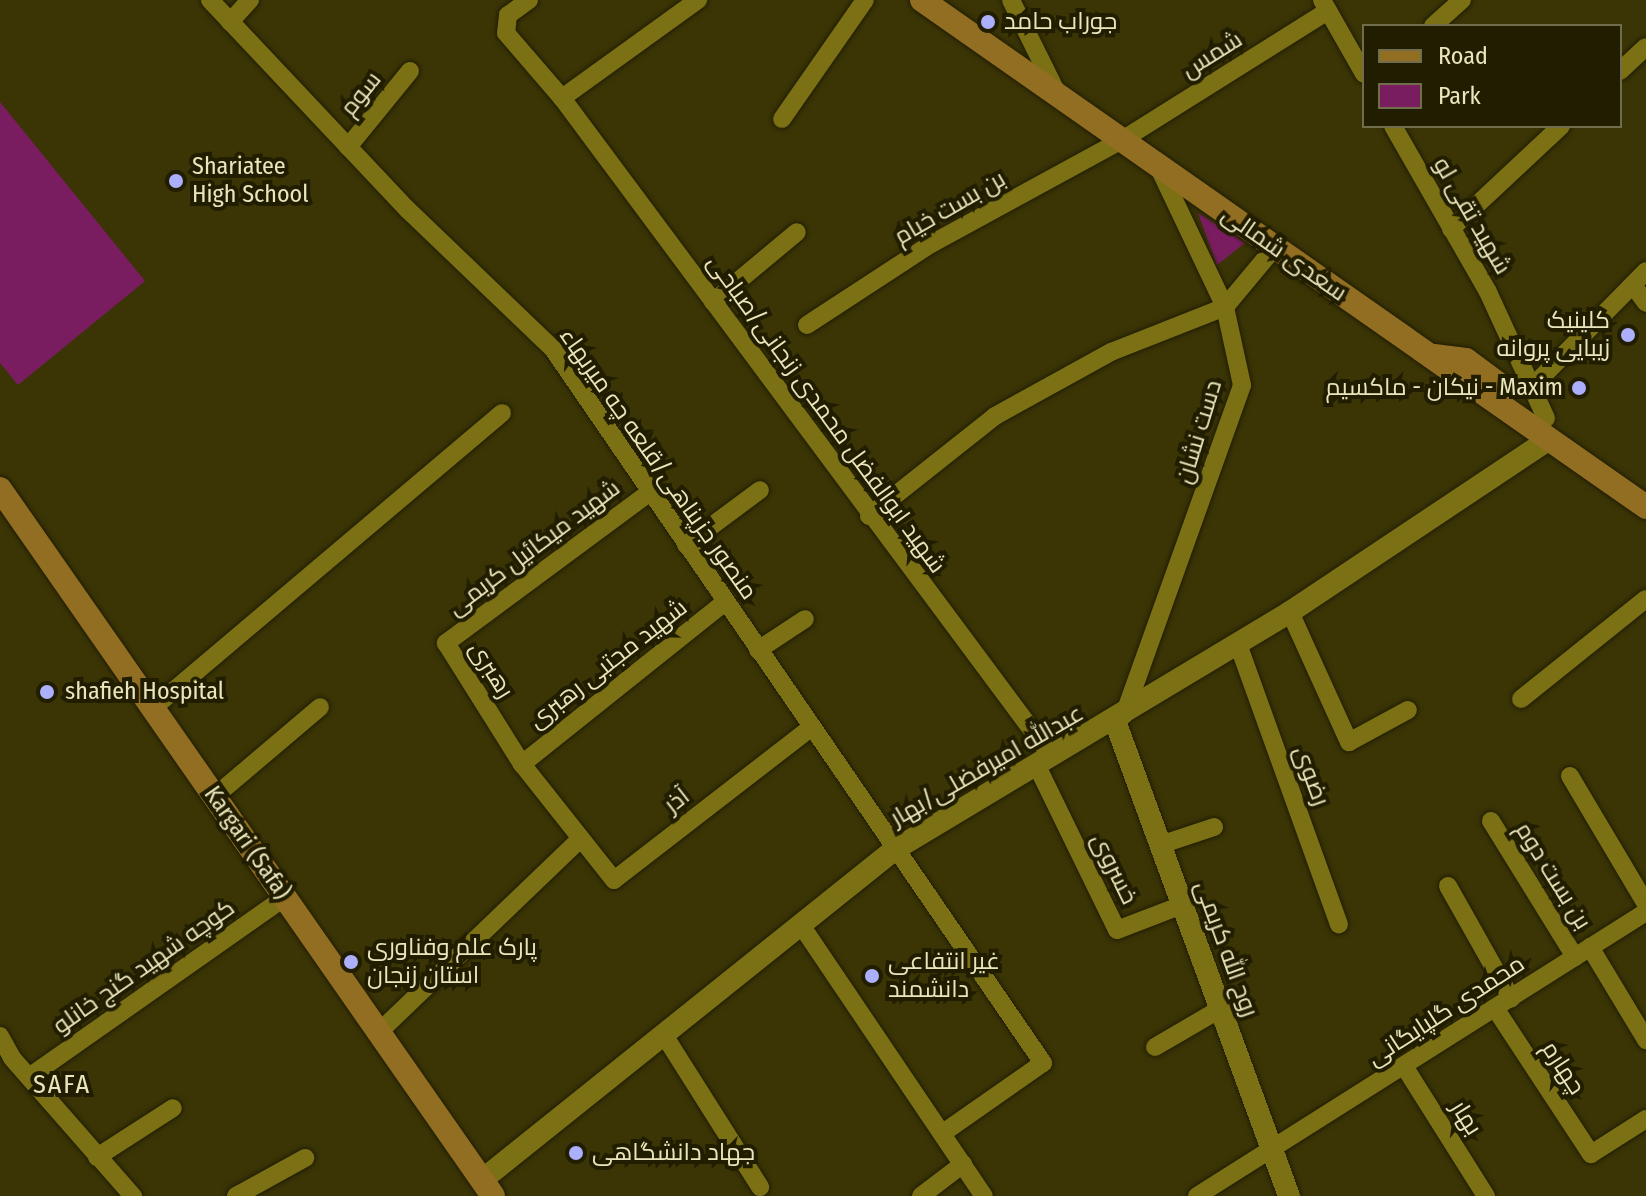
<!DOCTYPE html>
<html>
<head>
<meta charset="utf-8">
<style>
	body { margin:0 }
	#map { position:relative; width:1646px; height:1196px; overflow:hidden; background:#3b3506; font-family:"Fira Sans Condensed",Cairo,sans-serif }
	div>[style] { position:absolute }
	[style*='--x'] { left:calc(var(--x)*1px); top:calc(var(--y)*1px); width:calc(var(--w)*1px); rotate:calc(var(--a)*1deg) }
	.green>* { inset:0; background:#7a1d60 }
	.roads { filter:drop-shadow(0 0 2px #201d03) drop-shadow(0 0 2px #201d03) }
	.minor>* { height:18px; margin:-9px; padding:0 9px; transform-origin:9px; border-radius:9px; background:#7b7014 }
	.tertiary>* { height:22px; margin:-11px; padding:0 11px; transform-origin:11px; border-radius:11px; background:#7b7014 }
	.secondary>* { height:24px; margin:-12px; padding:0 12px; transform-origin:12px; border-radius:12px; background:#926e22 }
	.dots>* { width:22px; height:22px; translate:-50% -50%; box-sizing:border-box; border:4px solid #211d00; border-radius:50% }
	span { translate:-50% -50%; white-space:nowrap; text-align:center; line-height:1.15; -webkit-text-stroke:8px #211d00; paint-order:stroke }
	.poi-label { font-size:24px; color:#eae5bc }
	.left { translate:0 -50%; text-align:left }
	.right { translate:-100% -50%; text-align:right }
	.street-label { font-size:24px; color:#eae5bc }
	.neighbourhood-label { font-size:26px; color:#eae5bc; letter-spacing:2px }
	.legend { position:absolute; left:1362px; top:24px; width:260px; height:104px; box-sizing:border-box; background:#211d00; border:2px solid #716d4b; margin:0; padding:10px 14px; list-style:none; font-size:24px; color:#eae5bc }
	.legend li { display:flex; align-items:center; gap:16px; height:40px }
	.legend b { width:40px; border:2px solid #716d4b }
</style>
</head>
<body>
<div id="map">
	<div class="green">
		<i style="clip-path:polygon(0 102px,145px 281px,18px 385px,0 363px)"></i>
		<i style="clip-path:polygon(1198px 213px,1245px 243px,1217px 265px)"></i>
	</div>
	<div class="roads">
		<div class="minor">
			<i style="--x:210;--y:0;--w:289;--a:46.7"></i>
			<i style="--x:408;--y:210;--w:201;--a:43.8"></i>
			<i style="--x:553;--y:349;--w:866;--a:55.54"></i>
			<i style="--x:1043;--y:1063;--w:122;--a:145"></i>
			<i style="--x:529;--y:0;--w:26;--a:144"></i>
			<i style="--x:508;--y:15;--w:18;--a:96"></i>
			<i style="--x:506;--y:33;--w:86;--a:49.3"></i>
			<i style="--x:562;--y:98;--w:821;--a:53.37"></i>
			<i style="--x:1011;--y:0;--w:104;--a:63.7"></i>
			<i style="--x:1322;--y:0;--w:85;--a:60.4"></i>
			<i style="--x:230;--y:22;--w:30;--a:-48"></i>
			<i style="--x:1433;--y:26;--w:39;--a:-42"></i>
			<i style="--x:1620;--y:71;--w:35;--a:-43"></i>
			<i style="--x:562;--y:98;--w:168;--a:-35.8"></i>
			<i style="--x:782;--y:119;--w:145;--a:-55.1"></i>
			<i style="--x:1393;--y:126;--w:191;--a:60.2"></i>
			<i style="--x:1488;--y:292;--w:139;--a:65.3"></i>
			<i style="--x:348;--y:147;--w:98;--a:-50.8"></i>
			<i style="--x:1451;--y:229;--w:151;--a:-43.1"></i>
			<i style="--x:1633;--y:285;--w:22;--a:54"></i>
			<i style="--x:713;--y:302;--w:109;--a:-39.8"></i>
			<i style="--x:807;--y:325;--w:148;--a:-33.2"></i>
			<i style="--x:931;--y:244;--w:217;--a:-28.6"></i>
			<i style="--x:1122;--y:140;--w:243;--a:-32.1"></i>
			<i style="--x:1534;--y:385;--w:160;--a:-45.5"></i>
			<i style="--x:650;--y:492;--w:254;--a:143.5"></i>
			<i style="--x:446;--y:643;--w:143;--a:57.9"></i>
			<i style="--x:522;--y:764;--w:148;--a:51.6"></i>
			<i style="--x:614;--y:880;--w:249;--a:-37.7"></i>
			<i style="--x:869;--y:516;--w:161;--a:-38.4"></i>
			<i style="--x:995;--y:416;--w:132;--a:-28.9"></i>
			<i style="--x:1111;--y:352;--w:123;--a:-21.5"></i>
			<i style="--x:1225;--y:307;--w:78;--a:-50.2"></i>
			<i style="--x:686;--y:545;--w:92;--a:-36.6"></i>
			<i style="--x:1290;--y:612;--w:143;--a:65.6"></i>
			<i style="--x:1349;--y:742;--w:67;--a:-28.5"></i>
			<i style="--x:1238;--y:644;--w:298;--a:70.2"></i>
			<i style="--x:758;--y:650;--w:56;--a:-33.4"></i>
			<i style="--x:1521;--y:699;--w:160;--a:-38.7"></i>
			<i style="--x:153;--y:708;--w:457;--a:-40.2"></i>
			<i style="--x:1124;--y:715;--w:350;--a:-70.3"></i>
			<i style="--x:1242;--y:385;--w:80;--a:-102.3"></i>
			<i style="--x:1225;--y:307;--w:156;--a:-115.4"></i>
			<i style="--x:522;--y:764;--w:260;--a:-38.6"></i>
			<i style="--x:1037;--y:766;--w:182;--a:64"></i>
			<i style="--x:1117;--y:930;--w:70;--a:-21"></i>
			<i style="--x:1570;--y:776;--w:149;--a:59.3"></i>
			<i style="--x:214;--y:797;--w:139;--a:-40.3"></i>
			<i style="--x:1491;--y:821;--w:160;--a:58.3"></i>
			<i style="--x:1160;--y:845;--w:57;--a:-18.4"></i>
			<i style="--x:1448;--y:886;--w:129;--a:60.6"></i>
			<i style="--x:801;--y:925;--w:327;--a:56"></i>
			<i style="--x:1590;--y:947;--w:109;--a:58.9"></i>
			<i style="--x:1495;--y:1008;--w:175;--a:56.7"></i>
			<i style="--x:1591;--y:1154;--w:65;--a:-32.5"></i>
			<i style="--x:379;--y:1032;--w:277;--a:-43.8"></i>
			<i style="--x:664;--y:1035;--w:180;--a:57.7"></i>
			<i style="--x:0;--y:1036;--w:25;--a:61"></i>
			<i style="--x:12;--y:1058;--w:184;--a:48.8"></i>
			<i style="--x:1155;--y:1047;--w:75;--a:-30.3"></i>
			<i style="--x:1404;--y:1066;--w:154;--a:57.8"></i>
			<i style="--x:32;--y:1075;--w:309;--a:-35.1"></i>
			<i style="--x:97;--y:1157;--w:90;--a:-32.8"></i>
			<i style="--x:236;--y:1196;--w:79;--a:-28.8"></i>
			<i style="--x:921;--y:1196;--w:53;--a:-37.3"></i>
			<i style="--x:1197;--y:1196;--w:531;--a:-32.31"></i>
		</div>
		<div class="tertiary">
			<i style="--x:1115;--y:721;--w:506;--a:69.88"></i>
			<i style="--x:482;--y:1180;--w:528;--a:-38.69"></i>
			<i style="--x:894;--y:850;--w:462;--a:-31"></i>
			<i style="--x:1290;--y:612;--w:311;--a:-33.7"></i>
		</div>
		<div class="secondary">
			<i style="--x:922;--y:0;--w:884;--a:35"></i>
			<i style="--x:1434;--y:356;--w:32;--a:7"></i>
			<i style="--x:1466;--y:360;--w:47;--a:36.4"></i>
			<i style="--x:0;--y:489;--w:862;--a:55.11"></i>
		</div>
	</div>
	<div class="dots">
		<i style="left:988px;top:22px;background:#acaffb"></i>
		<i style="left:176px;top:181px;background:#acaffb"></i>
		<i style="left:1628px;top:335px;background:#acaffb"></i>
		<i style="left:1579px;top:388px;background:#acaffb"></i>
		<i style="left:47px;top:692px;background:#acaffb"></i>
		<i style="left:351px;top:962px;background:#acaffb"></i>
		<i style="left:872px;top:976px;background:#acaffb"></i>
		<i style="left:576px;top:1153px;background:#acaffb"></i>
	</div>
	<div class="poi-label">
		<span class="left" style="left:1004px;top:22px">جوراب حامد</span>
		<span class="left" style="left:192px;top:181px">Shariatee<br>High School</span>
		<span class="right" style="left:1610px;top:335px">کلینیک<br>زیبایی پروانه</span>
		<span class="right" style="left:1563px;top:388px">نیکان - ماکسیم - Maxim</span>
		<span class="left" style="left:65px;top:692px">shafieh Hospital</span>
		<span class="left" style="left:367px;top:962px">پارک علم وفناوری<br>استان زنجان</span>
		<span class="left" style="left:888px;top:976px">غیر انتفاعی<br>دانشمند</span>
		<span class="left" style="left:592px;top:1153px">جهاد دانشگاهی</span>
	</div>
	<div class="street-label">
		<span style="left:1212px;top:55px;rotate:-32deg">شمس</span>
		<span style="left:361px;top:94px;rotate:-51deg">سوم</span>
		<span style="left:950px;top:208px;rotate:-30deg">بن بست خیام</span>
		<span style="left:1472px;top:216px;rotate:60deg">شهید تقی لو</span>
		<span style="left:1284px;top:254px;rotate:35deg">سعدی شمالی</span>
		<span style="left:826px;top:414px;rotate:54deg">شهید ابوالفضل محمدی زنجانی/صباحی</span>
		<span style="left:1199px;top:432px;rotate:-73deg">دست نشان</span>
		<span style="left:658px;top:464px;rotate:55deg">منصور جزپناهی/قلعه چه میربهاء</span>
		<span style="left:534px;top:548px;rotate:-37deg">شهید میکائیل کریمی</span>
		<span style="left:608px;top:664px;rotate:-38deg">شهید مجتبی رهبری</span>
		<span style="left:491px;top:670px;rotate:58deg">رهبری</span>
		<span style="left:987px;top:766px;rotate:-30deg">عبدالله امیرفضلی/بهار</span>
		<span style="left:1311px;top:776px;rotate:70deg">رضوی</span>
		<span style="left:677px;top:801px;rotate:-38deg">آذر</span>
		<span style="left:247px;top:843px;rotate:55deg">Kargari (Safa)</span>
		<span style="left:1114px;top:869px;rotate:64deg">خسروی</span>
		<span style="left:1553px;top:876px;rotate:58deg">بن بست دوم</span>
		<span style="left:1226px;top:949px;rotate:70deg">روح الله کریمی</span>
		<span style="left:144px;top:967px;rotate:-35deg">کوچه شهید گنج خانلو</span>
		<span style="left:1446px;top:1011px;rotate:-33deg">محمدی گلپایگانی</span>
		<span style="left:1563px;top:1068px;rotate:57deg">چهارم</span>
		<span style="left:1466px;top:1118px;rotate:58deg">بهار</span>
	</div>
	<div class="neighbourhood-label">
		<span style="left:62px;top:1085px">SAFA</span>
	</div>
	<ul class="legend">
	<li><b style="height:10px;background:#926e22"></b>Road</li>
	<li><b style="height:22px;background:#7a1d60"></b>Park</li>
	</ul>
</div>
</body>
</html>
